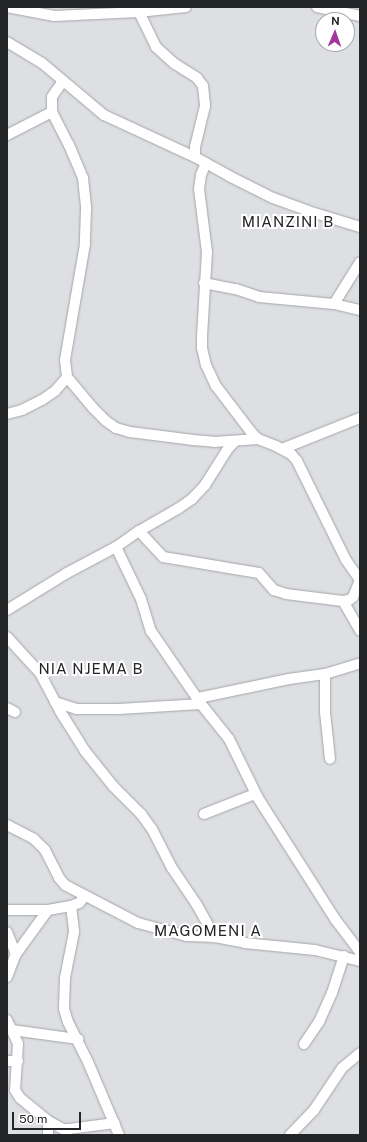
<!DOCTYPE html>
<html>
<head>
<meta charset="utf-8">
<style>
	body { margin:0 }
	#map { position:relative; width:367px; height:1142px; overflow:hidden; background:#dedfe3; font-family:"Public Sans",sans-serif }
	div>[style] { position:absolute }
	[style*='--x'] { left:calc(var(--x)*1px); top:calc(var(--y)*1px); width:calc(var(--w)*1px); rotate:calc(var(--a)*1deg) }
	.roads { filter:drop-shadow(0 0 1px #a3a5a8) drop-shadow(0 0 1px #a3a5a8) }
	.minor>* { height:10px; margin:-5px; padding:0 5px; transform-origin:5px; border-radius:5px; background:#fff }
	span { translate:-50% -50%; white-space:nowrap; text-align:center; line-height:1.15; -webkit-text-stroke:4px #fff; paint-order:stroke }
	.quarter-label { font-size:15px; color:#242526; letter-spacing:1px }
	.frame { position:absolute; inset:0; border:8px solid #242526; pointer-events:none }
	.north { position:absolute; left:315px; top:12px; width:40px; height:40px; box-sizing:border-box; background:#fff; border:1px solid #a7a8a8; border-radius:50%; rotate:2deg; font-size:11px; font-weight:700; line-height:16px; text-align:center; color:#242526 }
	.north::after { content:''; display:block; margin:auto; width:14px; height:18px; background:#a23899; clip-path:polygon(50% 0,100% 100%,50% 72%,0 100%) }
	.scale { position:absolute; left:12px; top:1112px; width:69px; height:18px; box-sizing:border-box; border:2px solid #242526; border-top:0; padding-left:5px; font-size:12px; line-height:14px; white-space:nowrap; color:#242526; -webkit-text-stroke:3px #fff; paint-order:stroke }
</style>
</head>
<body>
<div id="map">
	<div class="roads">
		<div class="minor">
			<i style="--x:7;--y:7;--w:48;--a:10.8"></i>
			<i style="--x:54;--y:16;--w:85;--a:-2.7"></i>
			<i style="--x:139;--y:12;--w:47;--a:-6.1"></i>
			<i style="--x:317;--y:7;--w:44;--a:11.8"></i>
			<i style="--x:139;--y:12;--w:39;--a:64"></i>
			<i style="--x:156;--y:47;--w:25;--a:42"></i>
			<i style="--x:175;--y:64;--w:26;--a:32"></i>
			<i style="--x:197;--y:78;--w:10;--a:53"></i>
			<i style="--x:203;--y:86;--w:20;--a:84"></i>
			<i style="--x:205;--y:106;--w:42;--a:103.7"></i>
			<i style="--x:195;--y:147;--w:10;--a:90"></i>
			<i style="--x:7;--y:42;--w:41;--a:31"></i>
			<i style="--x:42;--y:63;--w:81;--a:40"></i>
			<i style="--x:104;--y:115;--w:100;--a:24.8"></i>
			<i style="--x:195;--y:157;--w:39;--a:29"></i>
			<i style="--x:229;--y:176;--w:49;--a:26.6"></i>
			<i style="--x:273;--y:198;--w:37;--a:20"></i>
			<i style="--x:308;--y:211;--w:54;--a:17.1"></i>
			<i style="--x:63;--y:81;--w:19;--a:125"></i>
			<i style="--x:52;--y:97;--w:15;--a:90"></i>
			<i style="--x:52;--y:112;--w:37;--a:63"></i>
			<i style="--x:69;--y:145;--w:36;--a:67"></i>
			<i style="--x:83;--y:178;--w:31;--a:84"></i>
			<i style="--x:86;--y:209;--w:35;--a:92"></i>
			<i style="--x:85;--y:244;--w:118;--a:99.8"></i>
			<i style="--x:65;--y:360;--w:17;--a:83"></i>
			<i style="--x:67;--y:377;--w:40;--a:50"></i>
			<i style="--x:93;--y:408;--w:18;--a:45"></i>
			<i style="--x:106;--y:421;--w:12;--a:35"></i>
			<i style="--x:116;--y:428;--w:15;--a:16"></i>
			<i style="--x:130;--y:432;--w:64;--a:7.2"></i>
			<i style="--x:193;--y:440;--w:21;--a:5"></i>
			<i style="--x:214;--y:442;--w:44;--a:-3.9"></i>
			<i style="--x:7;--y:135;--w:51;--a:-27.1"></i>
			<i style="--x:206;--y:163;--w:13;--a:113"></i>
			<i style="--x:201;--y:175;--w:14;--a:98"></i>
			<i style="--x:199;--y:189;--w:64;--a:82.8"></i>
			<i style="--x:207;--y:252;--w:84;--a:93.4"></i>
			<i style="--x:202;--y:336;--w:12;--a:90"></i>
			<i style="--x:202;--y:348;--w:17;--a:77"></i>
			<i style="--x:206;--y:365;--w:23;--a:65"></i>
			<i style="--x:216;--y:386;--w:58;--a:52.7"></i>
			<i style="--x:251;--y:432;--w:10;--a:45"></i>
			<i style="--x:258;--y:439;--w:19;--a:21"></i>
			<i style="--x:276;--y:446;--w:17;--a:28"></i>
			<i style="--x:291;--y:454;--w:9;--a:49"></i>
			<i style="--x:297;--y:461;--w:110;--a:63.7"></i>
			<i style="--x:346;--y:560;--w:24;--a:55"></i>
			<i style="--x:204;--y:283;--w:33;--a:11"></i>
			<i style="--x:236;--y:289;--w:24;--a:19"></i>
			<i style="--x:259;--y:297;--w:75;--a:5.3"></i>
			<i style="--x:334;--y:304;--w:27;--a:13"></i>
			<i style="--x:334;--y:304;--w:49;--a:-58.2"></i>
			<i style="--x:7;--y:414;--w:16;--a:-15"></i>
			<i style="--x:22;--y:410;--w:22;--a:-27"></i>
			<i style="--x:42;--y:400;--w:16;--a:-35"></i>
			<i style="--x:55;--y:391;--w:18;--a:-49"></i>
			<i style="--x:282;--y:449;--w:84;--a:-21.7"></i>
			<i style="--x:139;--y:531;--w:35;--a:47"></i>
			<i style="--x:163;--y:557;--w:97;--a:9.5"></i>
			<i style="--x:259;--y:573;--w:23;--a:49"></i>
			<i style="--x:274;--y:590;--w:13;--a:18"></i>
			<i style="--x:286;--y:594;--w:57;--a:7"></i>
			<i style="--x:343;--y:601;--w:6;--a:-9"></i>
			<i style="--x:349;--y:600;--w:5;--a:-37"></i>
			<i style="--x:353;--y:597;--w:18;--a:-68"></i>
			<i style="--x:116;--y:547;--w:58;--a:64.3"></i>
			<i style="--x:141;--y:599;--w:34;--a:73"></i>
			<i style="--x:151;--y:631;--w:88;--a:55.6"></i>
			<i style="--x:201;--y:704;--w:45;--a:51.3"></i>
			<i style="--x:229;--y:739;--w:66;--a:63.8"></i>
			<i style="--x:258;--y:798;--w:143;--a:57.5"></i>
			<i style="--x:335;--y:919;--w:41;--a:52.9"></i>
			<i style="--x:343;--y:601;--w:34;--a:60"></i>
			<i style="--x:7;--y:610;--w:70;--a:-31.7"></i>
			<i style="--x:67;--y:573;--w:55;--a:-28"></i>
			<i style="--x:116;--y:547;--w:28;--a:-35"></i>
			<i style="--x:139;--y:531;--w:46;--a:-29.9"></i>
			<i style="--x:179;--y:508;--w:16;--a:-35"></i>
			<i style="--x:192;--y:499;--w:19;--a:-47"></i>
			<i style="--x:205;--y:485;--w:41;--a:-57.8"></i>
			<i style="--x:227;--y:450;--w:12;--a:-48"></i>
			<i style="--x:7;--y:637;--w:49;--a:47.5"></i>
			<i style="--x:40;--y:673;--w:43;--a:62.2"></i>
			<i style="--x:60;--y:711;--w:47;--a:58"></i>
			<i style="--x:85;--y:751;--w:45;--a:51.3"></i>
			<i style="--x:113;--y:786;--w:40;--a:45"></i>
			<i style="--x:141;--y:814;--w:19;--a:54"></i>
			<i style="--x:152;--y:829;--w:44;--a:62.9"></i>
			<i style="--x:172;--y:868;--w:45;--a:56"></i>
			<i style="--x:197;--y:905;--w:37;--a:61"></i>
			<i style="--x:325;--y:674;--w:38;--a:90"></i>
			<i style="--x:325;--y:712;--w:47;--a:83.9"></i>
			<i style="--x:198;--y:698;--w:93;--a:-11.8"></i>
			<i style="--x:289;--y:679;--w:36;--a:-8"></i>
			<i style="--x:325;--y:674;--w:37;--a:-17"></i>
			<i style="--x:55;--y:702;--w:22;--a:18"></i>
			<i style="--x:76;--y:709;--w:43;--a:0"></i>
			<i style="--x:119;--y:709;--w:82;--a:-3.5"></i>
			<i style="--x:7;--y:708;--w:9;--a:27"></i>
			<i style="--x:204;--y:814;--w:55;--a:-21.4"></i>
			<i style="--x:7;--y:825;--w:30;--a:27"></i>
			<i style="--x:34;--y:839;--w:16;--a:45"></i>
			<i style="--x:45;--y:850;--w:31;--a:63"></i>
			<i style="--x:59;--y:878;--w:9;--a:49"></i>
			<i style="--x:65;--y:885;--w:82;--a:27.5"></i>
			<i style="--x:138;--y:923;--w:51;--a:14.9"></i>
			<i style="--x:187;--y:936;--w:28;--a:2"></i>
			<i style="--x:215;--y:937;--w:31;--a:11"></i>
			<i style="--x:245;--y:943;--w:70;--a:5.7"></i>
			<i style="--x:315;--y:950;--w:46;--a:13.7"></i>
			<i style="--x:71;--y:906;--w:26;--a:83"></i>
			<i style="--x:74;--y:932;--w:47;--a:101.1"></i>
			<i style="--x:65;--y:978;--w:31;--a:92"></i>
			<i style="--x:64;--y:1009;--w:14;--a:73"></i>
			<i style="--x:68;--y:1022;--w:45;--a:63.4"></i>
			<i style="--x:88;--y:1062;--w:79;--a:67"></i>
			<i style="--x:7;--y:910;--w:41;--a:0"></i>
			<i style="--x:48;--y:910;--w:23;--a:-10"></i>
			<i style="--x:71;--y:906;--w:9;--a:-21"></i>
			<i style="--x:79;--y:903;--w:9;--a:-49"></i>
			<i style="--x:7;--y:932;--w:24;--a:68"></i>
			<i style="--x:7;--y:977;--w:25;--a:-69"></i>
			<i style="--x:16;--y:954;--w:54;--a:-54"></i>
			<i style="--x:7;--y:1020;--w:26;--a:65"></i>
			<i style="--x:18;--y:1044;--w:46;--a:93.7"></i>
			<i style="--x:15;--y:1090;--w:9;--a:58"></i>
			<i style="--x:20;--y:1098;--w:36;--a:39"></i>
			<i style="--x:48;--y:1121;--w:14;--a:90"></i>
			<i style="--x:12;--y:1030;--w:67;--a:7.8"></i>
			<i style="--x:304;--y:1044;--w:27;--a:-56"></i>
			<i style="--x:319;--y:1022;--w:32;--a:-66"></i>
			<i style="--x:332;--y:993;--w:39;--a:-72"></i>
			<i style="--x:7;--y:1061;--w:11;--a:0"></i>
			<i style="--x:48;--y:1121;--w:17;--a:28"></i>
			<i style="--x:63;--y:1129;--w:6;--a:0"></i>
			<i style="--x:69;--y:1129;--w:46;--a:-7.4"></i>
			<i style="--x:290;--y:1135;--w:35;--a:-46"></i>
			<i style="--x:314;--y:1110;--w:50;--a:-56.3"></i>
			<i style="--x:342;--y:1068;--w:23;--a:-40"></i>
		</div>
	</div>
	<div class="quarter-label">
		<span style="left:288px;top:222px">MIANZINI B</span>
		<span style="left:91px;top:669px">NIA NJEMA B</span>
		<span style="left:208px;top:931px">MAGOMENI A</span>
	</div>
	<div class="frame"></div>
	<div class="north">N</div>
	<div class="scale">50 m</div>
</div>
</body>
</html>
